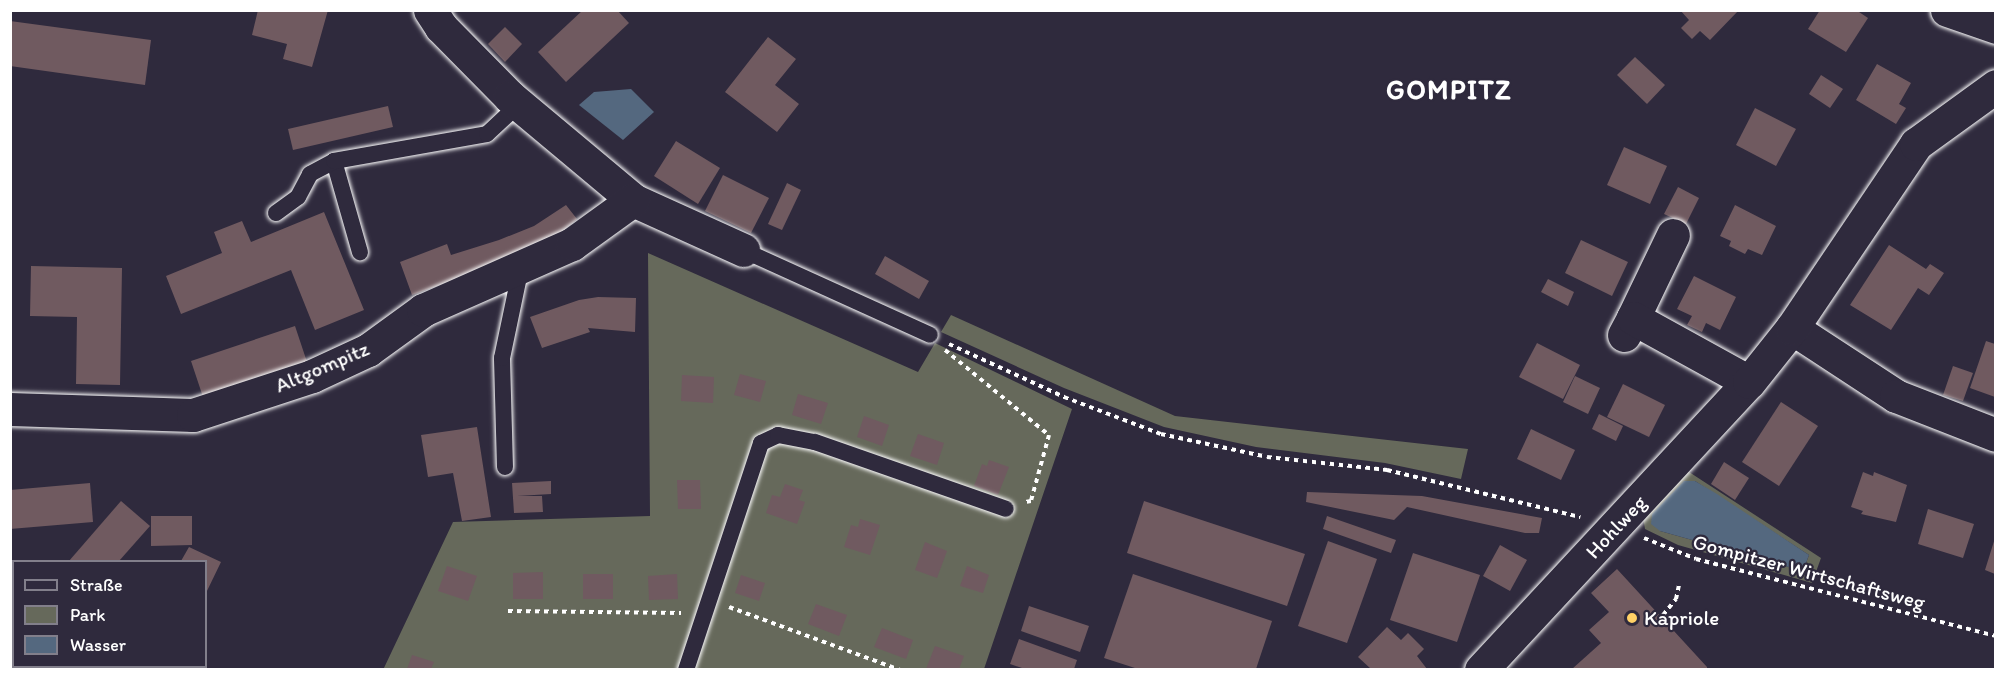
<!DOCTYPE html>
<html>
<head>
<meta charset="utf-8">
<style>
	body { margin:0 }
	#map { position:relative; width:2006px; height:680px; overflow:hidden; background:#2f2a3d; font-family:Itim,sans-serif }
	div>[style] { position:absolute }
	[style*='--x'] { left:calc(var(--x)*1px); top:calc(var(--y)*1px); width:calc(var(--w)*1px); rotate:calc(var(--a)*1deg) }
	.green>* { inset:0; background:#66695b }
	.water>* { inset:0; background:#54687f }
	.building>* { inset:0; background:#705a60 }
	.path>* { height:4px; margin-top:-2px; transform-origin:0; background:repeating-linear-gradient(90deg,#fff 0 4.5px,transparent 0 9px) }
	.roads { filter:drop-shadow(0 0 2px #fff) drop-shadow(0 0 2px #fff) }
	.service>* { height:16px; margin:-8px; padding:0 8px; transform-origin:8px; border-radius:8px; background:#2f2a3d }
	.minor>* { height:33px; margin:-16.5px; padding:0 16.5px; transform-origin:16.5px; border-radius:16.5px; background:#2f2a3d }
	.tertiary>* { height:33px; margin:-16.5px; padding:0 16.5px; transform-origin:16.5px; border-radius:16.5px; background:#2f2a3d }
	.dots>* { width:16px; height:16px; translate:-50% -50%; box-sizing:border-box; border:3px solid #2f2a3d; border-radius:50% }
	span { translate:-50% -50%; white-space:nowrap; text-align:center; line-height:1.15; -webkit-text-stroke:4.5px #2f2a3d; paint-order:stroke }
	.street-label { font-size:21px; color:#fff }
	.poi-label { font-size:21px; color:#fff }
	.left { translate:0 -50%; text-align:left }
	.district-label { font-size:27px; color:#fff; font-weight:700; letter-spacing:1.5px }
	.frame { position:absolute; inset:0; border:12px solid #fff; pointer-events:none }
	.legend { position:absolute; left:12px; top:560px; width:195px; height:108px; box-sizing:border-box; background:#2f2a3d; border:2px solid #827f8b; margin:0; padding:8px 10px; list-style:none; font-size:18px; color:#fff }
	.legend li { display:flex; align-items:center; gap:12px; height:30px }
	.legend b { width:30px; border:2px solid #827f8b }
</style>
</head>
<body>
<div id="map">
	<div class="green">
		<i style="clip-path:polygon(648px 253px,918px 372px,935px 343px,1072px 409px,984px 669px,383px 670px,453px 522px,650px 516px)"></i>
		<i style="clip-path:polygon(951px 315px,1175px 416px,1468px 449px,1461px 479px,1385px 463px,1256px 447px,1164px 427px,1064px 388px,941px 332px)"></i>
		<i style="clip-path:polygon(evenodd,1686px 470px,1821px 558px,1812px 583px,1678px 545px,1645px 529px,1643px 517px,1686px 470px,1695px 481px,1809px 555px,1803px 571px,1660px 531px,1695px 481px)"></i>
	</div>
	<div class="water">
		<i style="clip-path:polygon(631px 89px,654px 112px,623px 140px,579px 105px,594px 92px)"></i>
		<i style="clip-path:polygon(1684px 481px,1695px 481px,1717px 494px,1809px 555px,1803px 571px,1660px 531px,1651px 524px,1652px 514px)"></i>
	</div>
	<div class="building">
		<i style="clip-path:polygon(258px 10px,328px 10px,312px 67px,283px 59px,287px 44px,252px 35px)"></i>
		<i style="clip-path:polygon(583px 10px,617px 10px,629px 23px,566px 82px,538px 52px)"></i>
		<i style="clip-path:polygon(1680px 10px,1739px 10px,1710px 40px,1700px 31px,1692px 39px,1681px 28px,1689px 20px)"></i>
		<i style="clip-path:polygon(1820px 10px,1856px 10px,1868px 18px,1846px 52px,1808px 29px)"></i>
		<i style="clip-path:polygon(10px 21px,151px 40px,145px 85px,10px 66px)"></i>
		<i style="clip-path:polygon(505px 27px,522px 44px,505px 62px,488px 44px)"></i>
		<i style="clip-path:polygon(768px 37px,796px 59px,775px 85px,799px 104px,777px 132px,725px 92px)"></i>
		<i style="clip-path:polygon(1635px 57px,1665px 85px,1647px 104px,1617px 75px)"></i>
		<i style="clip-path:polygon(1877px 64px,1911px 83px,1899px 104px,1906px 108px,1896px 124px,1856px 100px)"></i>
		<i style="clip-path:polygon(1821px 75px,1843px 89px,1830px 108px,1809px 94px)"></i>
		<i style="clip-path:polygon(388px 106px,393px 127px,293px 150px,288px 129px)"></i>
		<i style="clip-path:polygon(1755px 108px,1796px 129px,1776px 166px,1736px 145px)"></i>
		<i style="clip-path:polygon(676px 141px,720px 168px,698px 204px,654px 176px)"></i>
		<i style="clip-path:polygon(1624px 147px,1667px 166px,1650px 204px,1607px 185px)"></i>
		<i style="clip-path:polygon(723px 175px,769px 198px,751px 233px,705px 211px)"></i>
		<i style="clip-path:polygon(787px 183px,801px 190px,782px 230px,768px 224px)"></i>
		<i style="clip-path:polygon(1678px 187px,1699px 198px,1686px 224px,1664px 214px)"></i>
		<i style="clip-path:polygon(566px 205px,577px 219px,543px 248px,412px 295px,400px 262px,447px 244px,451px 255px,499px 240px,534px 226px)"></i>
		<i style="clip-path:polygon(1735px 205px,1776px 226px,1762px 255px,1748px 249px,1745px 254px,1729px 246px,1731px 241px,1720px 236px)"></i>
		<i style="clip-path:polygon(324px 212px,364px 310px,315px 330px,291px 270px,181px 314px,166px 276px,222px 253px,214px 232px,242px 221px,251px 242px)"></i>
		<i style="clip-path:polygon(1581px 240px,1628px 262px,1612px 296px,1565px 273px)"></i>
		<i style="clip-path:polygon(1889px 245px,1926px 269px,1930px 264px,1944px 273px,1929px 295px,1918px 288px,1891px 330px,1850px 305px)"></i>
		<i style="clip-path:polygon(885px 256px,929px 281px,919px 299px,875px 274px)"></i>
		<i style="clip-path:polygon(31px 266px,122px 268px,120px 385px,76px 384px,77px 317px,30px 316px)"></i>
		<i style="clip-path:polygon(1694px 276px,1736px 297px,1720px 330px,1706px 323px,1702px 332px,1687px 325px,1692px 316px,1677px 309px)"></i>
		<i style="clip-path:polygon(1548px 279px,1574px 292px,1568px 306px,1541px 292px)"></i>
		<i style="clip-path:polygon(598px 297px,636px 298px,635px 332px,588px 328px,590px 332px,542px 348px,530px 317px,579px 300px)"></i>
		<i style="clip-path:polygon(295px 326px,309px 368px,205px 403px,191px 361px)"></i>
		<i style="clip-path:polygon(1986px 341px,1995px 344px,1995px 397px,1970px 388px)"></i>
		<i style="clip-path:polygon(1537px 343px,1580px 365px,1563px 399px,1519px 377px)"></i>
		<i style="clip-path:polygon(1953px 366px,1973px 373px,1963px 401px,1943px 395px)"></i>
		<i style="clip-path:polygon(740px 374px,766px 381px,760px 402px,734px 395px)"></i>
		<i style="clip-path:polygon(682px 375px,714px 377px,713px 403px,681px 401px)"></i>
		<i style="clip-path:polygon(1575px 376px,1600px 388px,1588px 414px,1563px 402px)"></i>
		<i style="clip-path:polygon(1623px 384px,1665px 405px,1649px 437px,1607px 417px)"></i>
		<i style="clip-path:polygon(798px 394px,828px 403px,821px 424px,792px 415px)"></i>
		<i style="clip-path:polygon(1781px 402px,1818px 426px,1779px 486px,1742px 462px)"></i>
		<i style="clip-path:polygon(1599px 414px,1623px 426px,1616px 441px,1592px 429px)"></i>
		<i style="clip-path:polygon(864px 416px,889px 425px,882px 446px,857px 437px)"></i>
		<i style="clip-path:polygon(477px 427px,491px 517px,462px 521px,453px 473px,428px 477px,421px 435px)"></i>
		<i style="clip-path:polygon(1531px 429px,1575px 450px,1561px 480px,1517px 459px)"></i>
		<i style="clip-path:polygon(918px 434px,944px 443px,937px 465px,910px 456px)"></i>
		<i style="clip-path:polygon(989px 460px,1009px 467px,998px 495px,974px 486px,982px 464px,987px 466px)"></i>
		<i style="clip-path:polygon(1724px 462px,1749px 478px,1735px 500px,1711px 484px)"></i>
		<i style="clip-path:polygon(1863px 472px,1873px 476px,1874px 472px,1907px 485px,1896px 522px,1861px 514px,1863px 511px,1851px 507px)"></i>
		<i style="clip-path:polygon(677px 480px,700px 480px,701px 509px,678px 509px)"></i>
		<i style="clip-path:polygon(551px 481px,551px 494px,517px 496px,542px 496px,543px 512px,514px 513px,512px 483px)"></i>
		<i style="clip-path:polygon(90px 483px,93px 522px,10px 529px,10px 490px)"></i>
		<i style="clip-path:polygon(785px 484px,803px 490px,799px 500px,805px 502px,797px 524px,766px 513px,772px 495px,780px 497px)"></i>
		<i style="clip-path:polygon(1307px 492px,1422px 496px,1542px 518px,1539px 533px,1525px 533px,1407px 507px,1394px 520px,1306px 502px)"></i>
		<i style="clip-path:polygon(121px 501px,150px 526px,119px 561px,69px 561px)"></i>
		<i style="clip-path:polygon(1144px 501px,1305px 554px,1287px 606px,1127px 553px)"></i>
		<i style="clip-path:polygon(1928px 509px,1974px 524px,1963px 558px,1918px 544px)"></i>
		<i style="clip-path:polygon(151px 516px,192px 516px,192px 545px,151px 546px)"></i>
		<i style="clip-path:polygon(1327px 516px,1396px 540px,1391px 553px,1323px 529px)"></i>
		<i style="clip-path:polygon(860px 519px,880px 525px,870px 555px,844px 547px,851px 525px,858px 527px)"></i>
		<i style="clip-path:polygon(1995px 538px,1995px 574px,1985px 570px)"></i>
		<i style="clip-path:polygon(1328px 541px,1377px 559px,1347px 643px,1298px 626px)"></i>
		<i style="clip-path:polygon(925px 542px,947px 551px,937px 578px,915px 570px)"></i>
		<i style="clip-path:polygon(1500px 545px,1527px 560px,1510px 591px,1483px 576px)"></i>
		<i style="clip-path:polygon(189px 547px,221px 562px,206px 593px,206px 561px,181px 561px)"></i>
		<i style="clip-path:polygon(1413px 553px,1480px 575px,1457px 642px,1390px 620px)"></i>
		<i style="clip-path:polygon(447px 566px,477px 576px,468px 601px,438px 591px)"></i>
		<i style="clip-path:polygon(967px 566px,989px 575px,983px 593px,960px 586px)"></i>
		<i style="clip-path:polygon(1617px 569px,1707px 667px,1707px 669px,1572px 669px,1601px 643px,1589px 630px,1609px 612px,1591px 593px)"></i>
		<i style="clip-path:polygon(543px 572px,543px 599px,513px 599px,513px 573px)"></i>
		<i style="clip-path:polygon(583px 574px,613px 574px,613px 599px,583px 599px)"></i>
		<i style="clip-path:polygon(677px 574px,678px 599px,649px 600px,648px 576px)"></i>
		<i style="clip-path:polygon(1133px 574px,1272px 621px,1256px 669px,1138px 669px,1104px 658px)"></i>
		<i style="clip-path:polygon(741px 575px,765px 583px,759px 601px,735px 593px)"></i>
		<i style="clip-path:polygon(816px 604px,847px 615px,839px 636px,808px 624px)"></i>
		<i style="clip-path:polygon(1029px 606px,1089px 626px,1080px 652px,1021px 631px)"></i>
		<i style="clip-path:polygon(1387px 627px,1401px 640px,1408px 633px,1424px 649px,1417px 656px,1427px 669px,1371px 669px,1358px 657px)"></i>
		<i style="clip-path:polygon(882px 628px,913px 640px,906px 659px,874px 647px)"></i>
		<i style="clip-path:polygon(10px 629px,14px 666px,25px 669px,10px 669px)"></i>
		<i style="clip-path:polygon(1019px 639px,1077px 660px,1074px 669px,1025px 669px,1010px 664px)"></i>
		<i style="clip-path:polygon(935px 646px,964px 656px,959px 669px,926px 669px)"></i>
		<i style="clip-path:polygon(412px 655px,434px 662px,431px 669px,407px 669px)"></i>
		<i style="clip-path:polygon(74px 666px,134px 666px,143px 669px,73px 669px)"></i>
	</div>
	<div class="path">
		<i style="--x:949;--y:344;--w:127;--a:24.7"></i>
		<i style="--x:1064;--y:397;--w:104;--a:20.9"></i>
		<i style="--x:1161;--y:434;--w:108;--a:12.2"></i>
		<i style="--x:1267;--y:457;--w:121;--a:6.2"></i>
		<i style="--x:1387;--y:470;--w:199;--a:13.7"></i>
		<i style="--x:945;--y:350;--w:134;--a:39.3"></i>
		<i style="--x:1049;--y:435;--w:68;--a:105.3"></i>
		<i style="--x:1031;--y:501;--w:6;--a:171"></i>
		<i style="--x:1644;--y:538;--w:56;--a:22"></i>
		<i style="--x:1696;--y:559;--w:310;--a:14.4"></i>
		<i style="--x:729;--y:607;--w:182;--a:20.2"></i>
		<i style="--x:508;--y:611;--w:173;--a:0.7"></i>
		<i style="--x:1663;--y:615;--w:21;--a:-51"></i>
		<i style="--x:1676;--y:599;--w:14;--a:-78"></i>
	</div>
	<div class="roads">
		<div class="service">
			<i style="--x:334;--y:161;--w:95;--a:74.1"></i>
			<i style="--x:276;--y:213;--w:27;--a:-36"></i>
			<i style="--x:298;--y:197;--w:26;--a:-62"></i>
			<i style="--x:310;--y:174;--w:27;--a:-28"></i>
			<i style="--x:334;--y:161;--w:155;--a:-10"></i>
			<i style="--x:487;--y:134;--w:42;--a:-43.1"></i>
			<i style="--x:743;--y:250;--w:205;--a:24.4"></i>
			<i style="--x:505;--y:467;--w:109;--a:-91.6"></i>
			<i style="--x:502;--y:358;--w:93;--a:-78.2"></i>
			<i style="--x:686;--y:670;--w:239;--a:-71.7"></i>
			<i style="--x:761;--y:443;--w:19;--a:-25"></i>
			<i style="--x:778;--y:435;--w:38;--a:11"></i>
			<i style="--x:815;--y:442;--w:202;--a:19.3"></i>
		</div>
		<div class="minor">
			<i style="--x:430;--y:10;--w:20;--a:57"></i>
			<i style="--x:441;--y:27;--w:98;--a:45.4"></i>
			<i style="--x:510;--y:97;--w:160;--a:39.9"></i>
			<i style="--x:633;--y:200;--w:121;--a:24.4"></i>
			<i style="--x:1633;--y:318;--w:92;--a:-64.3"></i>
			<i style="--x:1792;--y:328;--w:124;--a:33.2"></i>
			<i style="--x:1896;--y:396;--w:107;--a:21.3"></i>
			<i style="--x:1624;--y:335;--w:19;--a:-62"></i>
			<i style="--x:1633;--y:318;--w:132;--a:28.9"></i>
			<i style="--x:10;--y:409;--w:183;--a:1.9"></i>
			<i style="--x:193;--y:415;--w:125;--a:-18.1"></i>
			<i style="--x:312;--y:376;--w:62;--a:-24.9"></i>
			<i style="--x:368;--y:350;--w:68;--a:-36"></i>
			<i style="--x:423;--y:310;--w:163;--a:-23.9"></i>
			<i style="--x:572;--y:244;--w:75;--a:-35.8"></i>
			<i style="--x:1481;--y:670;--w:393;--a:-47.1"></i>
			<i style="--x:1749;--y:382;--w:69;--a:-51.5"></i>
			<i style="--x:1792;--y:328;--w:222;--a:-56"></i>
			<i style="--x:1916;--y:144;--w:99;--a:-35.9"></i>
		</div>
		<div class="tertiary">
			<i style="--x:1947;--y:10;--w:52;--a:19.1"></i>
		</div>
	</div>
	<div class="dots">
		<i style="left:1632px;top:618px;background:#ffd166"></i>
	</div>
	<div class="street-label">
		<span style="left:322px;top:367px;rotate:-23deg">Altgompitz</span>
		<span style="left:1616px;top:527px;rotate:-47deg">Hohlweg</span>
		<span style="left:1809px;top:572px;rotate:15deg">Gompitzer Wirtschaftsweg</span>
	</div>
	<div class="poi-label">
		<span class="left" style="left:1644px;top:618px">Kapriole</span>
	</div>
	<div class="district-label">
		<span style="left:1449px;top:90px">GOMPITZ</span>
	</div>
	<div class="frame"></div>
	<ul class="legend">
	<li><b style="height:8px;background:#2f2a3d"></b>Straße</li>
	<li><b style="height:16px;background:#66695b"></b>Park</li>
	<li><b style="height:16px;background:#54687f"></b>Wasser</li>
	</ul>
</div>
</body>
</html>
